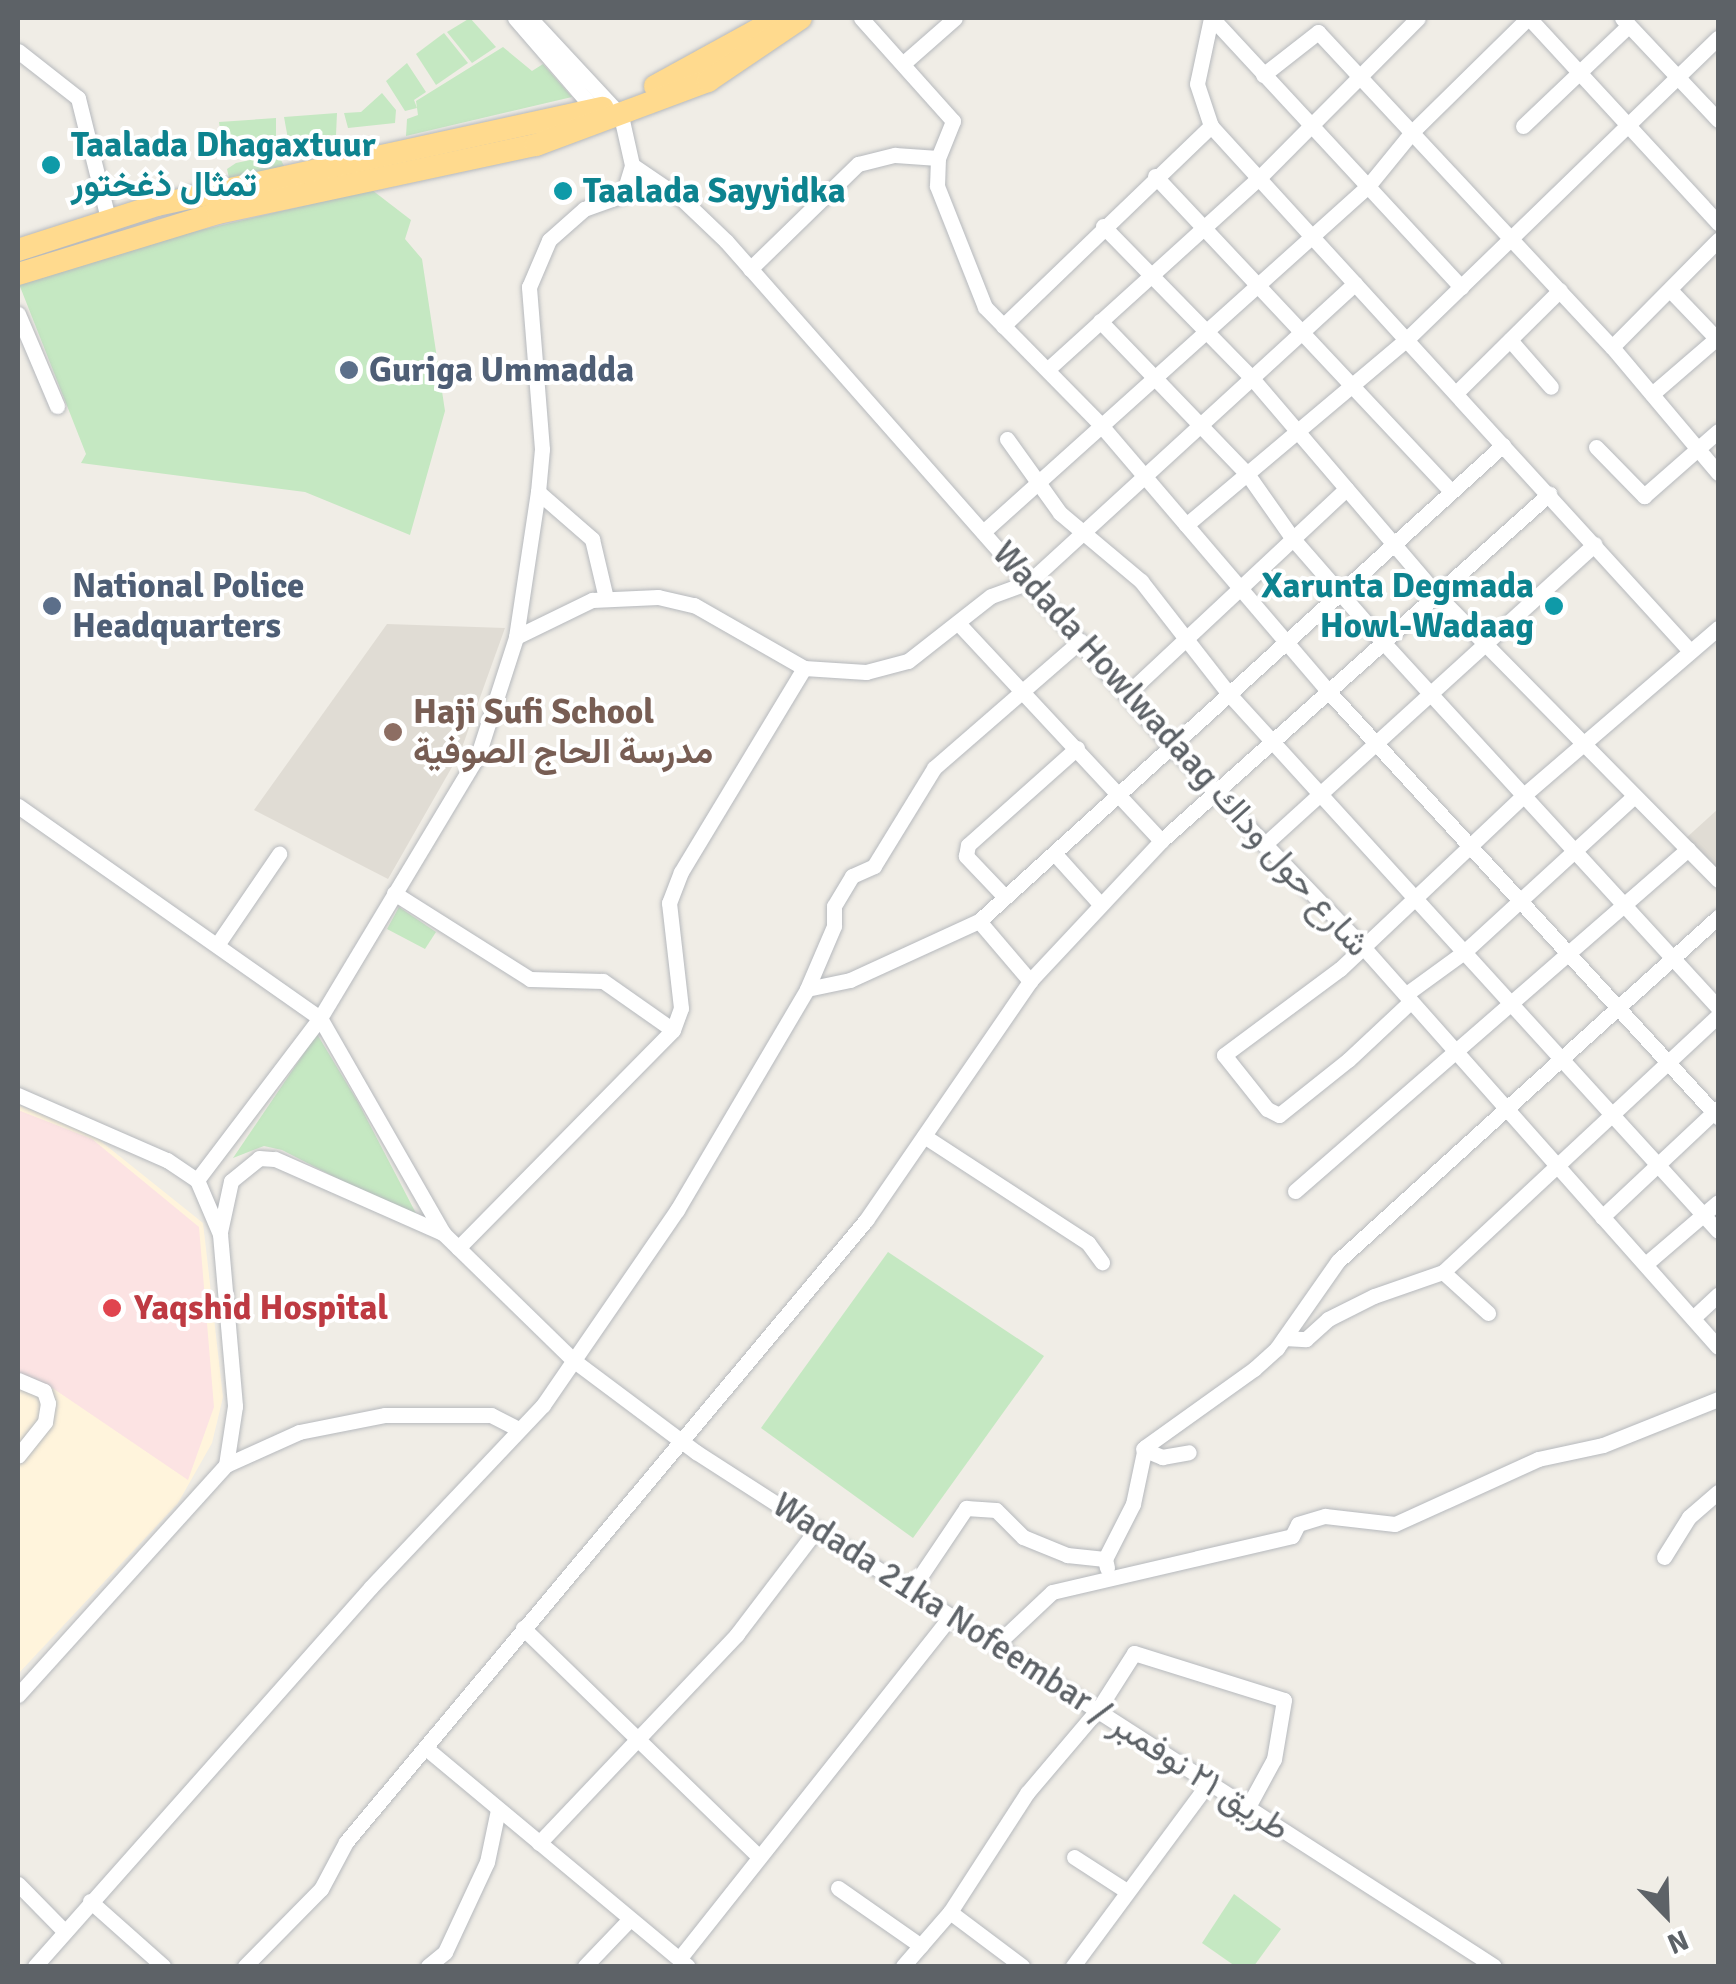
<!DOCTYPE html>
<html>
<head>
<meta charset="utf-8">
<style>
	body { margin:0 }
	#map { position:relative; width:1736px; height:1984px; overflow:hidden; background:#f0ede6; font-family:Signika,Vazirmatn,sans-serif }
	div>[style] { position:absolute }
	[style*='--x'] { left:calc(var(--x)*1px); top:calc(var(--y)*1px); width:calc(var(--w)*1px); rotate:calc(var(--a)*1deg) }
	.commercial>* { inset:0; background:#fff4dc }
	.education>* { inset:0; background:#e0dcd4 }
	.medical>* { inset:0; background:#fce3e3 }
	.green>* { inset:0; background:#c5e8c2 }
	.roads { filter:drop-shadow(0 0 2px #b6b9bd) drop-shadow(0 0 2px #b6b9bd) }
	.minor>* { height:15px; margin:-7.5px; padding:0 7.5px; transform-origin:7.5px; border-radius:7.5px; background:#fff }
	.highway>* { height:22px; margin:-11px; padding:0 11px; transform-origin:11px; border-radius:11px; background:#ffda8e }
	.dots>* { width:28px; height:28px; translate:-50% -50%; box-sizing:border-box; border:5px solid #fff; border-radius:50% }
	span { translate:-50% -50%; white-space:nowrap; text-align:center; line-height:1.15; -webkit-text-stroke:8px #fff; paint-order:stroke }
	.culture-label { font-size:35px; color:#0d838f; font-weight:700 }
	.left { translate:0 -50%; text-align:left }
	.right { translate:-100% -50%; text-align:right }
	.service-label { font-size:35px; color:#4e5e75; font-weight:700 }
	.education-label { font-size:35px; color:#785e54; font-weight:700 }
	.street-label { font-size:35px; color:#5d6267 }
	.health-label { font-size:35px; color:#be3a42; font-weight:700 }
	.frame { position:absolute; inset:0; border:20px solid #5d6267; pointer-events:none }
	.north { position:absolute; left:1616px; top:1864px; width:100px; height:100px; -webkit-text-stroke:8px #fff; paint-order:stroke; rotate:157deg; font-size:28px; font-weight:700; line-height:40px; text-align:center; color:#5d6267 }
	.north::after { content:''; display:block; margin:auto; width:35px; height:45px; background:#5d6267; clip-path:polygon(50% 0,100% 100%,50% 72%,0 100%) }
</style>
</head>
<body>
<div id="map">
	<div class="commercial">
		<i style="clip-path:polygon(18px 1105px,93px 1135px,203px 1223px,223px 1397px,212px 1443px,178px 1503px,18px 1674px)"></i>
	</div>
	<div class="education">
		<i style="clip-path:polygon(387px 624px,505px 628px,460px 753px,388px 879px,254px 810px)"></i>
		<i style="clip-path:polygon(1718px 809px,1718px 871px,1685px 839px)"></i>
	</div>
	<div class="medical">
		<i style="clip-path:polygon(18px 1110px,92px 1139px,199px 1227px,214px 1407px,188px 1480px,48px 1385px,18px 1375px)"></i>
	</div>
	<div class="green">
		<i style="clip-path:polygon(470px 18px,496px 47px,472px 63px,447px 32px)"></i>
		<i style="clip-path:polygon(444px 33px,468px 63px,436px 85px,416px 54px)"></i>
		<i style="clip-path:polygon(503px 47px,532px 71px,543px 64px,572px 97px,406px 136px,407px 119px,418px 115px,416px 101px)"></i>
		<i style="clip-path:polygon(407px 63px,426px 92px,414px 100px,417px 108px,405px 111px,386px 81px)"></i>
		<i style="clip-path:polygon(382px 93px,396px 110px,395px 123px,348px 128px,344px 113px,361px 112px)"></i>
		<i style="clip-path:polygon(337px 113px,336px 135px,288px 139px,284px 117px)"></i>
		<i style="clip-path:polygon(276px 118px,276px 147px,223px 154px,219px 122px)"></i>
		<i style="clip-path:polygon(278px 154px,287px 172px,230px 182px,227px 169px,236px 163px)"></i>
		<i style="clip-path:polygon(372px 190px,411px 220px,405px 239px,422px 259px,445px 411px,410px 535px,305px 492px,81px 463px,86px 454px,19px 284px,171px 237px)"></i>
		<i style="clip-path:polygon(399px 907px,436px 932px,425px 949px,387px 929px)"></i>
		<i style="clip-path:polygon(317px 1034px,358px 1102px,420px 1221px,282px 1150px,264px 1146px,233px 1158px)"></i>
		<i style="clip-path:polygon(888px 1252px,1044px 1356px,913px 1538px,761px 1428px)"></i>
		<i style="clip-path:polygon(1234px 1894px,1281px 1929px,1254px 1966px,1235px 1966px,1202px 1943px)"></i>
	</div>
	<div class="roads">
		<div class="minor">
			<i style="--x:515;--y:18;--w:128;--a:49.1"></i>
			<i style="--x:530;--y:18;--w:134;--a:47.1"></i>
			<i style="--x:621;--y:116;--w:50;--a:77.3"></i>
			<i style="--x:861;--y:18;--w:138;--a:48.2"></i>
			<i style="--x:953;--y:121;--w:40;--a:112"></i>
			<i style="--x:938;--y:158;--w:28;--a:92"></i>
			<i style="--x:937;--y:186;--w:130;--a:68.4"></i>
			<i style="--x:985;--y:307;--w:164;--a:45.5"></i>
			<i style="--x:1100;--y:424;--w:351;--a:49.5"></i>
			<i style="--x:1328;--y:691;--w:578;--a:47.53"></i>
			<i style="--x:1211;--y:18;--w:67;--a:102"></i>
			<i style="--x:1197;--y:84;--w:44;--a:71.6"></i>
			<i style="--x:1211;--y:126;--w:711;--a:47.62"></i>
			<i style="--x:1212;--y:18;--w:367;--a:47.2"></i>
			<i style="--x:1529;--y:18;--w:279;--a:47.3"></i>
			<i style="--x:1622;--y:18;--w:140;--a:46.7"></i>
			<i style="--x:18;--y:51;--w:76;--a:38.1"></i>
			<i style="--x:78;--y:98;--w:124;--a:76"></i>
			<i style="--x:906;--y:61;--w:65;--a:-41.3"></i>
			<i style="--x:1263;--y:75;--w:70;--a:-38"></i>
			<i style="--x:1318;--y:32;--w:431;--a:47"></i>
			<i style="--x:1612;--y:347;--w:151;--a:-45.3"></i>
			<i style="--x:1523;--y:126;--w:146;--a:-43.6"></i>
			<i style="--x:632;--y:165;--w:60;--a:34.2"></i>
			<i style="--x:682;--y:199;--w:61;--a:43.7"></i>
			<i style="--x:726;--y:241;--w:676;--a:48.6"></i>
			<i style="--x:1173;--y:748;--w:277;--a:46.3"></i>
			<i style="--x:1364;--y:948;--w:533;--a:48.42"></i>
			<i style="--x:1155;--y:176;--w:432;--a:46.8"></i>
			<i style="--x:1103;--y:226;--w:211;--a:45.6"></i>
			<i style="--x:1251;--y:377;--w:287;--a:49.5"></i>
			<i style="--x:1437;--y:595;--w:400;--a:45.4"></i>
			<i style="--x:750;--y:269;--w:151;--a:-44.2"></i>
			<i style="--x:858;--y:164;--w:38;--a:-14"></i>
			<i style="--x:895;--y:155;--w:43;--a:4"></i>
			<i style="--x:1671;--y:291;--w:68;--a:46.2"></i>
			<i style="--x:18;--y:314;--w:100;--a:67"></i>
			<i style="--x:1100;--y:321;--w:214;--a:46.1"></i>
			<i style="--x:1248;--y:475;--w:78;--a:54.9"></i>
			<i style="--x:1293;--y:539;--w:137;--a:48.9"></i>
			<i style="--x:1383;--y:642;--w:496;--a:47.5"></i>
			<i style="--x:1003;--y:326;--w:289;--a:-43.9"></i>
			<i style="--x:1510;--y:340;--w:62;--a:48.9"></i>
			<i style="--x:1612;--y:347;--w:165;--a:49.9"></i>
			<i style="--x:1048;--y:369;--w:289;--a:-42.2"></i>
			<i style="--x:1262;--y:175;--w:221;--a:-45.2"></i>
			<i style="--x:1456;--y:393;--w:146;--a:-44.7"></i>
			<i style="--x:1652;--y:394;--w:87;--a:-40.8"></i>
			<i style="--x:1007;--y:439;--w:91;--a:54.4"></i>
			<i style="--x:1060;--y:513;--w:106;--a:40"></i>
			<i style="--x:1141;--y:581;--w:143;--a:52.1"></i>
			<i style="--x:1229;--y:694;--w:726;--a:47.68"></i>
			<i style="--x:1596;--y:447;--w:69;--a:45.6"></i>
			<i style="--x:1644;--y:496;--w:98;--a:-41.3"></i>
			<i style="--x:538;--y:492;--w:72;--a:41"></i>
			<i style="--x:592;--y:539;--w:61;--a:76.7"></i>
			<i style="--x:1186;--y:525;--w:290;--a:-40.1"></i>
			<i style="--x:1408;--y:338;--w:431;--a:-44.1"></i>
			<i style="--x:983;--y:532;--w:518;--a:-41.95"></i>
			<i style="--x:1368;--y:186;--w:70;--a:-50.8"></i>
			<i style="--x:1412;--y:132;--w:163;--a:-44.5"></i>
			<i style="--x:958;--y:623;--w:298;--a:47"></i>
			<i style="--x:516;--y:637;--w:85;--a:-26"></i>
			<i style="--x:592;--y:600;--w:66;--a:-2.6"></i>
			<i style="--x:658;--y:597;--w:37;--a:13"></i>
			<i style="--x:694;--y:605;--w:127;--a:29.8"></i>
			<i style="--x:804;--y:668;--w:62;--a:3.7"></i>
			<i style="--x:866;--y:672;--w:43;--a:-14.7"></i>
			<i style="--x:908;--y:661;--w:105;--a:-38.1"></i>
			<i style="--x:991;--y:596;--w:40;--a:-20.2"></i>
			<i style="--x:1029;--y:582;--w:442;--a:-42.5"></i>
			<i style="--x:1128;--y:693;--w:299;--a:-43.1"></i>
			<i style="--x:1631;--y:799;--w:226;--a:137.5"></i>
			<i style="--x:1464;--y:952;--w:68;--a:144"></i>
			<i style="--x:1409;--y:992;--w:11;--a:90"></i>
			<i style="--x:1409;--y:1003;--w:83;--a:136.9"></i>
			<i style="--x:1348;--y:1060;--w:88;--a:141.4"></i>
			<i style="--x:1279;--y:1115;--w:13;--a:-153"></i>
			<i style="--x:1267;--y:1109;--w:69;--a:-128.5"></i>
			<i style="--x:1224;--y:1055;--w:144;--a:-36.6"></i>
			<i style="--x:1340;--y:969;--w:255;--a:-43.4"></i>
			<i style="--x:1525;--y:794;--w:255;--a:-40.7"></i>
			<i style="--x:18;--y:806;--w:369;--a:35.1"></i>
			<i style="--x:320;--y:1018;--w:248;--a:60.2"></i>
			<i style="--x:443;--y:1233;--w:182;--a:44.3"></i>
			<i style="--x:573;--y:1360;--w:154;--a:36.8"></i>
			<i style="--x:696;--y:1452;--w:949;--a:32.79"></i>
			<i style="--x:1264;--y:845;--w:447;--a:-42.3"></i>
			<i style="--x:1055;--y:854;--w:67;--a:48"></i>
			<i style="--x:394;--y:893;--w:161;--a:32.3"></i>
			<i style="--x:530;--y:979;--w:73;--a:1.6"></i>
			<i style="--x:603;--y:981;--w:85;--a:35"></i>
			<i style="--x:1005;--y:897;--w:57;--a:-133.6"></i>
			<i style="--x:966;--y:856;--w:11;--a:-80"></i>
			<i style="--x:968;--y:845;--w:146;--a:-41.7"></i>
			<i style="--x:979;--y:921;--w:79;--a:49.6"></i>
			<i style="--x:219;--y:942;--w:107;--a:-55.7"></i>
			<i style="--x:807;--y:989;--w:44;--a:-11.8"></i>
			<i style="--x:850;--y:980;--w:142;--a:-24.6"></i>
			<i style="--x:979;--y:921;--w:708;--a:-42.25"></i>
			<i style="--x:18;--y:1095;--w:163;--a:23.6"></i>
			<i style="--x:167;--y:1160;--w:36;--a:34"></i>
			<i style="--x:197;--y:1180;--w:59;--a:66.9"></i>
			<i style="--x:220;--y:1234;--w:173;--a:85"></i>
			<i style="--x:235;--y:1406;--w:60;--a:98.7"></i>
			<i style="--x:924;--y:1136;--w:196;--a:33.1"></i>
			<i style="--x:1088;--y:1243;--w:24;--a:54"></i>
			<i style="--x:197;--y:1180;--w:203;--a:-52.8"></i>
			<i style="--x:320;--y:1018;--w:307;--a:-59"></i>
			<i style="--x:478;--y:755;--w:124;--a:-72.1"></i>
			<i style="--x:516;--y:637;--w:147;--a:-81.4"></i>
			<i style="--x:538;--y:492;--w:43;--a:-84.7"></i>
			<i style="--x:542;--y:449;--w:163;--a:-94.6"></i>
			<i style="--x:529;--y:287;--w:51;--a:-66.9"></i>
			<i style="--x:549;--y:240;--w:47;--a:-41.5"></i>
			<i style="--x:584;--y:209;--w:41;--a:-19.7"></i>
			<i style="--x:623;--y:195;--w:31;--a:-73"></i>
			<i style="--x:1295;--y:1191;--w:521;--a:-41.03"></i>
			<i style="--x:1602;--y:1217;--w:159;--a:-43.2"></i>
			<i style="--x:220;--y:1232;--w:52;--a:-77.8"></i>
			<i style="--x:231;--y:1181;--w:36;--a:-39"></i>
			<i style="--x:259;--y:1158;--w:16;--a:4"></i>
			<i style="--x:275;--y:1159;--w:184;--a:23.8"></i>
			<i style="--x:458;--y:1248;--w:306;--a:-45.4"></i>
			<i style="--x:673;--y:1030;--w:23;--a:-70"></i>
			<i style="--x:681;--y:1008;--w:106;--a:-96.5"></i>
			<i style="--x:669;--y:903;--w:33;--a:-69"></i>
			<i style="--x:681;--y:872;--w:238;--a:-58.9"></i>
			<i style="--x:1648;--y:1262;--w:92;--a:-40.6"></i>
			<i style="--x:1443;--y:1272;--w:61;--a:42.3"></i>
			<i style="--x:1694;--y:1317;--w:33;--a:-43"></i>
			<i style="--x:1284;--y:1338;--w:22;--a:3"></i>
			<i style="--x:1306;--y:1339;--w:30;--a:-42"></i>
			<i style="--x:1328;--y:1319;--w:51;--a:-26.6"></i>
			<i style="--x:1374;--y:1296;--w:73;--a:-19.2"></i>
			<i style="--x:1443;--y:1272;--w:376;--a:-43"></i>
			<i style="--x:18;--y:1380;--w:28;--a:23"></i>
			<i style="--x:44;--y:1391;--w:13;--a:72"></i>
			<i style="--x:48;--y:1403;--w:19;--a:99"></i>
			<i style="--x:45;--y:1422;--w:43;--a:128.5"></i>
			<i style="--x:1143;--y:1449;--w:21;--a:23"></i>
			<i style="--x:1162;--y:1457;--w:27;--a:-10"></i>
			<i style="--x:1664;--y:1557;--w:47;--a:-58"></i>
			<i style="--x:1689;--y:1517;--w:38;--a:-41"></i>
			<i style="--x:1105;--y:1559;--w:62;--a:-63"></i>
			<i style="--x:1133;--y:1504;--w:58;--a:-78.1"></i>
			<i style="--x:1145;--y:1447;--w:134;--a:-35.6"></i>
			<i style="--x:1254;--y:1369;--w:31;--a:-42"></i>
			<i style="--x:1277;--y:1348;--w:106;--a:-55"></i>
			<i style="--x:1338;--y:1261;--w:513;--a:-42.15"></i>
			<i style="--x:911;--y:1590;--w:99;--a:-56.1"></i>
			<i style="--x:966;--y:1508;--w:30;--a:4"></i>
			<i style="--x:996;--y:1510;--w:38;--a:45"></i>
			<i style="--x:1023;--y:1537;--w:48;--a:22.2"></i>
			<i style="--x:1067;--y:1555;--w:38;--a:6"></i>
			<i style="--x:1105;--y:1559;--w:9;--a:77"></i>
			<i style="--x:523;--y:1628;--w:327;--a:44.1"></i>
			<i style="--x:999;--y:1642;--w:73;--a:-43.3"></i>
			<i style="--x:1052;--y:1592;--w:246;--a:-13.1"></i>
			<i style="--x:1292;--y:1536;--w:13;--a:-63"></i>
			<i style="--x:1298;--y:1524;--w:28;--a:-17"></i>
			<i style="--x:1325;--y:1516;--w:70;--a:6.5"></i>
			<i style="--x:1395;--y:1524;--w:157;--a:-24.4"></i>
			<i style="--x:1538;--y:1459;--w:66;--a:-12.2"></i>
			<i style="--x:1603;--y:1445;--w:124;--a:-21.8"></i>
			<i style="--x:18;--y:1695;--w:310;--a:-47.9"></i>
			<i style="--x:226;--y:1465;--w:80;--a:-24.3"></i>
			<i style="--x:299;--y:1432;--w:88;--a:-11.2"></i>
			<i style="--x:385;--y:1415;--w:106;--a:0"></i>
			<i style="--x:491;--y:1415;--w:28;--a:27"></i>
			<i style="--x:427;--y:1749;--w:339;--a:39.8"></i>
			<i style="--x:539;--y:1843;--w:288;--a:-46.5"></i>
			<i style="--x:737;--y:1634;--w:132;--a:-52.7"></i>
			<i style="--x:1074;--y:1857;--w:61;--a:32.9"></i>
			<i style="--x:18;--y:1884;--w:67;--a:45.6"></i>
			<i style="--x:838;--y:1888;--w:101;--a:34.9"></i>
			<i style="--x:90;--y:1901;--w:98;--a:41.7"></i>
			<i style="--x:950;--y:1912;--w:90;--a:36.9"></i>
			<i style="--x:679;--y:1959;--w:438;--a:-51.6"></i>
			<i style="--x:35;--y:1966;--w:506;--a:-48.44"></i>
			<i style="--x:371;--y:1587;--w:250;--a:-46.6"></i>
			<i style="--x:543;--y:1405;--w:237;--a:-55.5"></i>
			<i style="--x:677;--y:1210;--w:256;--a:-59.5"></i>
			<i style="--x:807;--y:989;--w:69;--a:-66.8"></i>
			<i style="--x:834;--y:926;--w:20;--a:-90"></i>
			<i style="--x:834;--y:906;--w:35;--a:-59"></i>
			<i style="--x:852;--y:876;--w:24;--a:-24"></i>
			<i style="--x:874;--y:866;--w:115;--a:-58.5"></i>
			<i style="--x:934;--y:768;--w:194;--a:-41"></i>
			<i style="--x:245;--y:1966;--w:108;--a:-45.4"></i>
			<i style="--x:321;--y:1889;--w:53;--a:-62"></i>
			<i style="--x:346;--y:1842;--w:811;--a:-50.1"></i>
			<i style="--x:866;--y:1220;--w:290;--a:-55.5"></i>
			<i style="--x:1030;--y:981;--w:192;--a:-46.9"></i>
			<i style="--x:1161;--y:841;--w:521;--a:-41.81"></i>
			<i style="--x:428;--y:1966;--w:22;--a:-39"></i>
			<i style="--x:445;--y:1952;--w:99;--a:-65"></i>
			<i style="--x:487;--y:1862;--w:53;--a:-78.1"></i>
			<i style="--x:585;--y:1966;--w:64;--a:-46.3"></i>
			<i style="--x:903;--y:1966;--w:72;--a:-49"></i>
			<i style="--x:950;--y:1912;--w:142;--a:-57.1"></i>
			<i style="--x:1027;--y:1793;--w:111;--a:-49.7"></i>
			<i style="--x:1099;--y:1708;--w:65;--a:-57.5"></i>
			<i style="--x:1134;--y:1653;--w:157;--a:17.4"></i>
			<i style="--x:1284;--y:1700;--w:60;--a:99.6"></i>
			<i style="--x:1274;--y:1759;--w:52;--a:118.5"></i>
			<i style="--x:1073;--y:1966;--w:229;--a:-53.5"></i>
		</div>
		<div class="highway">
			<i style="--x:655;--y:86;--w:141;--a:-28.7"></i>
			<i style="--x:18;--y:250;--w:146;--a:-17.9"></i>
			<i style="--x:157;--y:205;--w:456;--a:-12.3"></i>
			<i style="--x:18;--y:274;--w:209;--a:-17"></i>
			<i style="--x:218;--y:213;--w:325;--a:-12.1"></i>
			<i style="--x:536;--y:145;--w:184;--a:-20.4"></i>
			<i style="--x:708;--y:81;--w:112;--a:-34.1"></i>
		</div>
	</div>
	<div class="dots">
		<i style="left:51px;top:165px;background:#0f9aa8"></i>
		<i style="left:563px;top:191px;background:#0f9aa8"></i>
		<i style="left:349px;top:370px;background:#5c6f8a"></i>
		<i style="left:52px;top:606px;background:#5c6f8a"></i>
		<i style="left:1554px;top:606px;background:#0f9aa8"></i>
		<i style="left:393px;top:732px;background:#8d6e63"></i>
		<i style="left:112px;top:1308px;background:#e0444e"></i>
	</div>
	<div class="culture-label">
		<span class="left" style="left:71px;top:165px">Taalada Dhagaxtuur<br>تمثال ذغختور</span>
		<span class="left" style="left:583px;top:191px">Taalada Sayyidka</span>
		<span class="right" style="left:1534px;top:606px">Xarunta Degmada<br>Howl-Wadaag</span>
	</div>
	<div class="service-label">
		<span class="left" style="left:369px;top:370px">Guriga Ummadda</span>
		<span class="left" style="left:72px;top:606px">National Police<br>Headquarters</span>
	</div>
	<div class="education-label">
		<span class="left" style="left:413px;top:732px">Haji Sufi School<br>مدرسة الحاج الصوفية</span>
	</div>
	<div class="street-label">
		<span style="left:1181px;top:749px;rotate:48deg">Wadada Howlwadaag شارع حول وداك</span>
		<span style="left:1031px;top:1667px;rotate:33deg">Wadada 21ka Nofeembar / طريق ٢١ نوفمبر</span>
	</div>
	<div class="health-label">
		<span class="left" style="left:134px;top:1308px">Yaqshid Hospital</span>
	</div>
	<div class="frame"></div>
	<div class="north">N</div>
</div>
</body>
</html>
